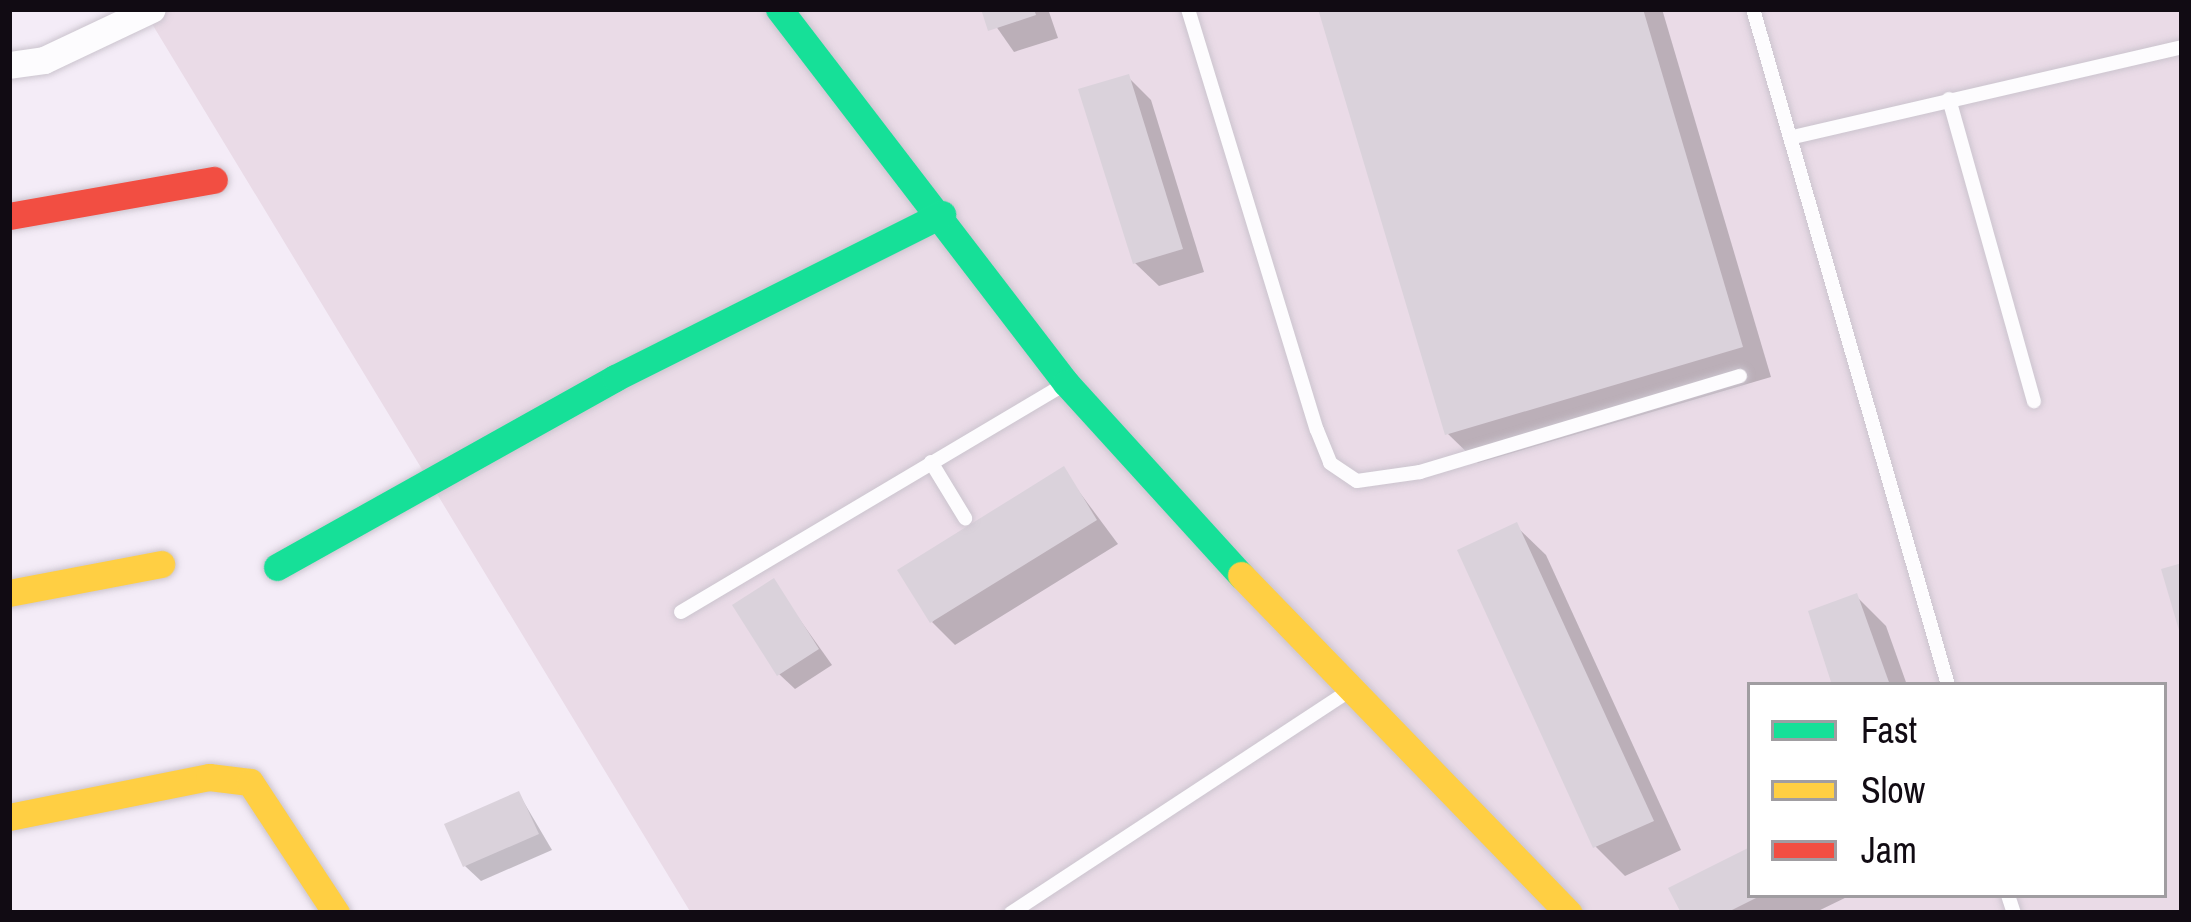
<!DOCTYPE html>
<html>
<head>
<meta charset="utf-8">
<style>
	body { margin:0 }
	#map { position:relative; width:2191px; height:922px; overflow:hidden; background:#f4ecf7; font-family:"Archivo Narrow",sans-serif }
	div>[style] { position:absolute }
	[style*='--x'] { left:calc(var(--x)*1px); top:calc(var(--y)*1px); width:calc(var(--w)*1px); rotate:calc(var(--a)*1deg) }
	.industrial>* { inset:0; background:#eadbe7 }
	.shadow>* { inset:0; background:#0003 }
	.building>* { inset:0; background:#dad2db }
	.roads { filter:drop-shadow(0 0 3px #cbc4ce) drop-shadow(0 0 3px #cbc4ce) }
	.lane>* { height:14px; margin:-7px; padding:0 7px; transform-origin:7px; border-radius:7px; background:#fdfcfe }
	.street>* { height:27px; margin:-13.5px; padding:0 13.5px; transform-origin:13.5px; border-radius:13.5px; background:#fdfcfe }
	.fast>* { height:27px; margin:-13.5px; padding:0 13.5px; transform-origin:13.5px; border-radius:13.5px; background:#16e098 }
	.slow>* { height:27px; margin:-13.5px; padding:0 13.5px; transform-origin:13.5px; border-radius:13.5px; background:#ffcf43 }
	.jam>* { height:27px; margin:-13.5px; padding:0 13.5px; transform-origin:13.5px; border-radius:13.5px; background:#f24e42 }
	span { translate:-50% -50%; white-space:nowrap; text-align:center; line-height:1.15; -webkit-text-stroke:9px #fff; paint-order:stroke }
	.frame { position:absolute; inset:0; border:12px solid #110b13; pointer-events:none }
	.legend { position:absolute; left:1747px; top:682px; width:420px; height:216px; box-sizing:border-box; background:#fff; border:3px solid #a09da1; margin:0; padding:15px 21px; list-style:none; font-size:36px; color:#110b13 }
	.legend li { display:flex; align-items:center; gap:24px; height:60px }
	.legend b { width:60px; border:3px solid #a09da1 }
</style>
</head>
<body>
<div id="map">
	<div class="industrial">
		<i style="clip-path:polygon(evenodd,143px 9px,2182px 9px,2182px 913px,691px 913px,143px 9px,1750px 685px,2164px 685px,2164px 895px,1750px 895px,1750px 685px)"></i>
	</div>
	<div class="shadow">
		<i style="clip-path:polygon(984px 9px,1048px 9px,1058px 38px,1014px 52px)"></i>
		<i style="clip-path:polygon(1321px 9px,1662px 9px,1771px 377px,1478px 463px,1448px 434px)"></i>
		<i style="clip-path:polygon(1128px 77px,1151px 100px,1204px 272px,1159px 286px,1135px 263px)"></i>
		<i style="clip-path:polygon(1063px 470px,1118px 544px,955px 645px,932px 622px)"></i>
		<i style="clip-path:polygon(1516px 526px,1546px 555px,1681px 850px,1625px 876px,1596px 847px)"></i>
		<i style="clip-path:polygon(773px 582px,832px 665px,795px 689px,779px 674px)"></i>
		<i style="clip-path:polygon(1856px 596px,1886px 626px,1907px 685px,1835px 685px)"></i>
		<i style="clip-path:polygon(519px 794px,552px 850px,481px 881px,465px 866px)"></i>
		<i style="clip-path:polygon(1750px 850px,1750px 895px,1851px 895px,1814px 913px,1685px 913px)"></i>
	</div>
	<div class="building">
		<i style="clip-path:polygon(981px 9px,1034px 9px,1036px 15px,988px 31px)"></i>
		<i style="clip-path:polygon(1318px 9px,1643px 9px,1743px 347px,1445px 435px)"></i>
		<i style="clip-path:polygon(1129px 74px,1183px 249px,1133px 264px,1078px 89px)"></i>
		<i style="clip-path:polygon(1064px 466px,1097px 520px,930px 623px,897px 570px)"></i>
		<i style="clip-path:polygon(1517px 522px,1654px 821px,1593px 848px,1457px 550px)"></i>
		<i style="clip-path:polygon(2182px 563px,2182px 637px,2181px 637px,2161px 569px)"></i>
		<i style="clip-path:polygon(774px 578px,819px 649px,777px 676px,732px 605px)"></i>
		<i style="clip-path:polygon(1857px 593px,1890px 685px,1832px 685px,1808px 611px)"></i>
		<i style="clip-path:polygon(519px 791px,539px 834px,463px 867px,444px 824px)"></i>
		<i style="clip-path:polygon(1750px 847px,1750px 895px,1762px 895px,1726px 913px,1681px 913px,1668px 888px)"></i>
	</div>
	<div class="roads">
		<div class="lane">
			<i style="--x:1188;--y:9;--w:440;--a:73"></i>
			<i style="--x:1317;--y:430;--w:35;--a:68"></i>
			<i style="--x:1330;--y:463;--w:32;--a:34"></i>
			<i style="--x:1357;--y:481;--w:64;--a:-8.1"></i>
			<i style="--x:1420;--y:472;--w:334;--a:-16.7"></i>
			<i style="--x:1753;--y:9;--w:704;--a:73.91"></i>
			<i style="--x:1949;--y:99;--w:314;--a:74.3"></i>
			<i style="--x:1793;--y:137;--w:399;--a:-13"></i>
			<i style="--x:931;--y:462;--w:66;--a:58.7"></i>
			<i style="--x:681;--y:612;--w:444;--a:-30.7"></i>
			<i style="--x:2008;--y:895;--w:19;--a:72"></i>
			<i style="--x:1011;--y:913;--w:397;--a:-33.3"></i>
		</div>
		<div class="street">
			<i style="--x:9;--y:65;--w:35;--a:-8"></i>
			<i style="--x:44;--y:60;--w:119;--a:-25.3"></i>
		</div>
		<div class="fast">
			<i style="--x:779;--y:9;--w:471;--a:52.5"></i>
			<i style="--x:1066;--y:383;--w:260;--a:47.7"></i>
			<i style="--x:277;--y:567;--w:387;--a:-29.2"></i>
			<i style="--x:615;--y:378;--w:366;--a:-26.6"></i>
		</div>
		<div class="slow">
			<i style="--x:1241;--y:575;--w:471;--a:45.9"></i>
			<i style="--x:9;--y:593;--w:155;--a:-10.8"></i>
			<i style="--x:9;--y:817;--w:204;--a:-11.3"></i>
			<i style="--x:209;--y:777;--w:41;--a:7"></i>
			<i style="--x:250;--y:782;--w:157;--a:56.7"></i>
		</div>
		<div class="jam">
			<i style="--x:9;--y:216;--w:208;--a:-10"></i>
		</div>
	</div>
	<div class="frame"></div>
	<ul class="legend">
	<li><b style="height:15px;background:#16e098"></b>Fast</li>
	<li><b style="height:15px;background:#ffcf43"></b>Slow</li>
	<li><b style="height:15px;background:#f24e42"></b>Jam</li>
	</ul>
</div>
</body>
</html>
